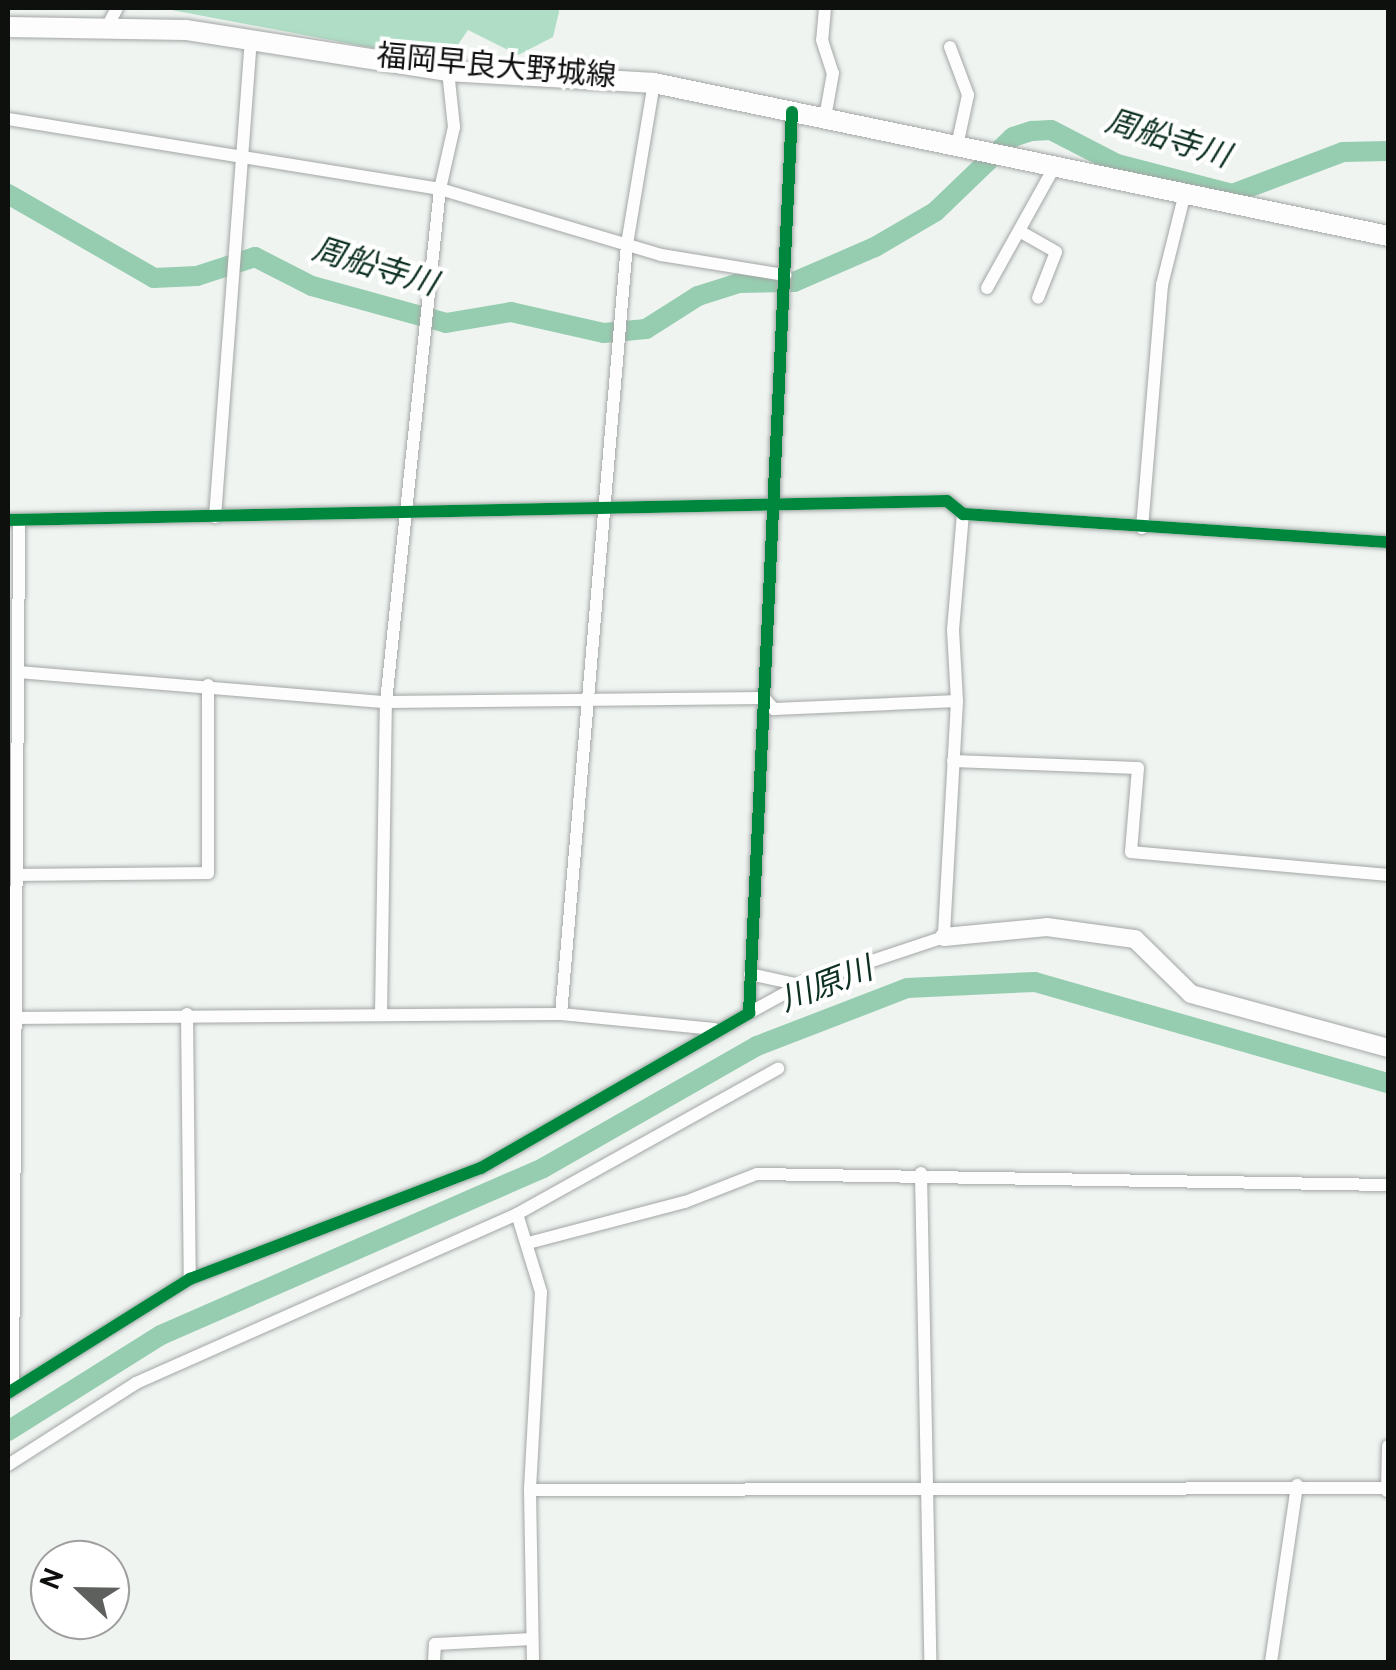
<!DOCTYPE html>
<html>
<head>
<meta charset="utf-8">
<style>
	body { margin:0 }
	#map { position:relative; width:1396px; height:1670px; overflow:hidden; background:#eff4f1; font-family:Overpass,"Noto Sans JP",sans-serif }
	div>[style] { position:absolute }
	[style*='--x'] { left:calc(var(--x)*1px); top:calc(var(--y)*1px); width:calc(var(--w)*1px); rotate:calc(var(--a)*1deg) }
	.forest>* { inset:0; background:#b0ddc5 }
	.river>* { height:20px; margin:-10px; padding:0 10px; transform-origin:10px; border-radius:10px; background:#96cdb0 }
	.roads { filter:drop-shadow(0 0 2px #a3a6a5) drop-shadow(0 0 2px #a3a6a5) }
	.street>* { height:12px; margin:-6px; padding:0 6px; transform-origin:6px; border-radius:6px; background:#fdfdfd }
	.secondary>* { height:18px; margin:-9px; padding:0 9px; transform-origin:9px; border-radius:9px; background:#fdfdfd }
	.primary>* { height:20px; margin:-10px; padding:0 10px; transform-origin:10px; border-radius:10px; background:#fdfdfd }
	.cycleway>* { height:12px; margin:-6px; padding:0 6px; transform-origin:6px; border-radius:6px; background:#00873e }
	span { translate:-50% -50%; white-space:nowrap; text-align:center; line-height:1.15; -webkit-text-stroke:8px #fff; paint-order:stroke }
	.street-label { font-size:30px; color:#0e100e }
	.water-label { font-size:32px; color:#0e3121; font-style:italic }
	.frame { position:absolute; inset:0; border:10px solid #0e100e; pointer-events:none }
	.north { position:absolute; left:30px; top:1540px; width:100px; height:100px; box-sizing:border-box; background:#fff; border:2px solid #9f9f9f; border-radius:50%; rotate:292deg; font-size:28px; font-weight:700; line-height:40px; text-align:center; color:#0e100e }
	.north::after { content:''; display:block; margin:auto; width:35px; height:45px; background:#5d605d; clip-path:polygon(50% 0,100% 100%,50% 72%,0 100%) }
</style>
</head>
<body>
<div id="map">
	<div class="forest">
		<i style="clip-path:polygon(161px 8px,558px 8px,559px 12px,553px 37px,518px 55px,468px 30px,446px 62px)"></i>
	</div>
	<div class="river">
		<i style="--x:8;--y:194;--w:168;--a:29.9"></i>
		<i style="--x:154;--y:278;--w:43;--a:-2.7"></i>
		<i style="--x:197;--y:276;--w:61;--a:-18.1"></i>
		<i style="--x:255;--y:257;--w:64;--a:27"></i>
		<i style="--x:312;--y:286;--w:139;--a:15.4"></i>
		<i style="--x:446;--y:323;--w:66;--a:-9.6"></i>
		<i style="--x:511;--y:312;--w:95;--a:12.7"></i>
		<i style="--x:604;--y:333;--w:42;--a:-5.4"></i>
		<i style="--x:646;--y:329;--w:62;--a:-32.4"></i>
		<i style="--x:698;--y:296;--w:43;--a:-17.6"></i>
		<i style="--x:739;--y:283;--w:55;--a:-1"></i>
		<i style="--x:794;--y:282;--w:88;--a:-23.4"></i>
		<i style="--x:875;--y:247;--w:69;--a:-30.3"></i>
		<i style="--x:935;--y:212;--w:108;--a:-43.9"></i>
		<i style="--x:1013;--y:137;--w:20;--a:-18"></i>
		<i style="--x:1032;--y:131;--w:19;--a:-3"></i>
		<i style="--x:1051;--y:130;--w:74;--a:27.3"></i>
		<i style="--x:1117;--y:164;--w:119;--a:14.6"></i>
		<i style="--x:1232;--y:194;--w:119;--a:-20.7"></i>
		<i style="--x:1343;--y:152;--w:45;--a:-1.3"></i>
		<i style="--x:8;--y:1431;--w:181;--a:-32.1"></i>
		<i style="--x:161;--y:1335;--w:417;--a:-23.6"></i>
		<i style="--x:543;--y:1168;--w:246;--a:-29.7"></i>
		<i style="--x:757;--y:1046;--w:161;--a:-21.1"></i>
		<i style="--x:907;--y:988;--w:128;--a:-2.7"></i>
		<i style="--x:1035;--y:982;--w:367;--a:16"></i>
	</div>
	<div class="roads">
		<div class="street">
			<i style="--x:825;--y:8;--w:32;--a:95"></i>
			<i style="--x:822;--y:40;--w:35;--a:72"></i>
			<i style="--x:833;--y:73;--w:46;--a:100.1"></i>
			<i style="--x:107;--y:27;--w:21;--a:-62"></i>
			<i style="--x:950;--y:47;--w:51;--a:69.4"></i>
			<i style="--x:968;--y:95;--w:52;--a:102.2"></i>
			<i style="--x:8;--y:119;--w:438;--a:9.2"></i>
			<i style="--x:440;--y:189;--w:231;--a:16.6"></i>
			<i style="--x:661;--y:255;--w:126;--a:9.2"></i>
			<i style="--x:1021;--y:232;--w:40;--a:29.7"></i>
			<i style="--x:1056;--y:252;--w:49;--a:111.4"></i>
			<i style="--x:987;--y:288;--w:140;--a:-60.9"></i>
			<i style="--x:215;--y:517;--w:479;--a:-85.7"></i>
			<i style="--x:8;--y:520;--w:939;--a:-1.16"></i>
			<i style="--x:947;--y:501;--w:21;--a:39"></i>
			<i style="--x:963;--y:514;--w:426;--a:3.8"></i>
			<i style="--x:1142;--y:528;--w:244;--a:-85.3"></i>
			<i style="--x:1162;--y:285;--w:95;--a:-76"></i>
			<i style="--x:18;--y:672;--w:369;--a:4.7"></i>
			<i style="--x:386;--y:702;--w:378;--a:-0.6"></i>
			<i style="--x:764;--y:698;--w:15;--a:48"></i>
			<i style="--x:774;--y:709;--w:183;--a:-2.5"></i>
			<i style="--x:957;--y:701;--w:236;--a:93.2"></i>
			<i style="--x:944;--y:937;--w:152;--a:161.6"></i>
			<i style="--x:800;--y:985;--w:51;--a:-167.6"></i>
			<i style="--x:957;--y:701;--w:71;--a:-93.2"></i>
			<i style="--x:953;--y:630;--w:116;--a:-85.1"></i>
			<i style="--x:953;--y:761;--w:185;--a:2.2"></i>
			<i style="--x:1138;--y:768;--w:84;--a:94.8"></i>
			<i style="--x:1131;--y:852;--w:258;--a:5.1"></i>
			<i style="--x:17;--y:875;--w:191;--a:-0.6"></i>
			<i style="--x:208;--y:873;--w:188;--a:-90"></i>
			<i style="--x:749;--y:1013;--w:58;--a:-28.8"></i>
			<i style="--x:187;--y:1014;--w:265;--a:89.4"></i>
			<i style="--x:561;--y:1014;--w:773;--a:-85.1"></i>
			<i style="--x:627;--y:244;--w:163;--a:-80.5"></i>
			<i style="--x:381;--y:1015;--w:313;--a:-89.1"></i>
			<i style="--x:386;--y:702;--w:516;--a:-83.99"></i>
			<i style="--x:440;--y:189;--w:64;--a:-77.3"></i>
			<i style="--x:454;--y:127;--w:56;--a:-96.1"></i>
			<i style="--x:10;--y:1018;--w:551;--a:-0.42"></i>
			<i style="--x:561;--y:1014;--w:154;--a:5.6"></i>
			<i style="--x:921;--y:1173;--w:489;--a:88.9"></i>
			<i style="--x:517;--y:1214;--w:82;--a:72.9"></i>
			<i style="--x:541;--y:1292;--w:198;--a:93.2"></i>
			<i style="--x:530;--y:1490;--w:172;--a:89"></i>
			<i style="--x:532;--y:1242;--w:158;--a:-14.7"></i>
			<i style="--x:685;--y:1202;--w:77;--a:-21.3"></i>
			<i style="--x:757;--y:1174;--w:631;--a:1"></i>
			<i style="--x:13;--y:1390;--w:870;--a:-89.6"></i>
			<i style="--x:8;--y:1393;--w:215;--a:-32.1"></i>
			<i style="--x:190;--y:1279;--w:311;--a:-20.9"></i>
			<i style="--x:481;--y:1168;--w:310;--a:-30"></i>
			<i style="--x:749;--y:1013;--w:902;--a:-87.27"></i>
			<i style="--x:8;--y:1465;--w:152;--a:-32.6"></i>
			<i style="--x:136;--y:1383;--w:417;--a:-23.9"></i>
			<i style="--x:517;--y:1214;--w:299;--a:-29.1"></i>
			<i style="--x:530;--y:1490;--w:855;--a:-0.13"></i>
			<i style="--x:1387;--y:1491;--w:45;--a:-88.7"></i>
			<i style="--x:434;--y:1662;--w:18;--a:-87"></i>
			<i style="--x:435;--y:1644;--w:97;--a:-3"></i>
			<i style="--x:1271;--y:1662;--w:179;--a:-81.6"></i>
		</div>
		<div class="secondary">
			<i style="--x:944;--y:937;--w:103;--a:-5.5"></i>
			<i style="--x:1047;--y:927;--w:89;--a:7.8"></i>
			<i style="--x:1135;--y:939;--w:78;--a:44.5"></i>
			<i style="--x:1191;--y:994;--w:204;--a:15.3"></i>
		</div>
		<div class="primary">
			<i style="--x:8;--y:27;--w:178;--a:1"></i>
			<i style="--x:186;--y:30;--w:265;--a:8.9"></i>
			<i style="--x:448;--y:71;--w:206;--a:3.3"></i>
			<i style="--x:654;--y:83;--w:750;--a:11.77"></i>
		</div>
	</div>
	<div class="cycleway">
		<i style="--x:8;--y:520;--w:939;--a:-1.16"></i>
		<i style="--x:947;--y:501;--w:21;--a:39"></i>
		<i style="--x:963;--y:514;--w:426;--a:3.8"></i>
		<i style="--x:8;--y:1393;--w:215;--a:-32.1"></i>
		<i style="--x:190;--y:1279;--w:311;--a:-20.9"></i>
		<i style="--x:481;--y:1168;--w:310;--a:-30"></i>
		<i style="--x:749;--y:1013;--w:902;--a:-87.27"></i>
	</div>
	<div class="street-label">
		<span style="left:496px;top:69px;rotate:5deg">福岡早良大野城線</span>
	</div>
	<div class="water-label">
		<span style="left:1167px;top:141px;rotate:17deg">周船寺川</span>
		<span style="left:374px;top:269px;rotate:17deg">周船寺川</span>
		<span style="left:827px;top:987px;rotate:-21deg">川原川</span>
	</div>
	<div class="frame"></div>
	<div class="north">N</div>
</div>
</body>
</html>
